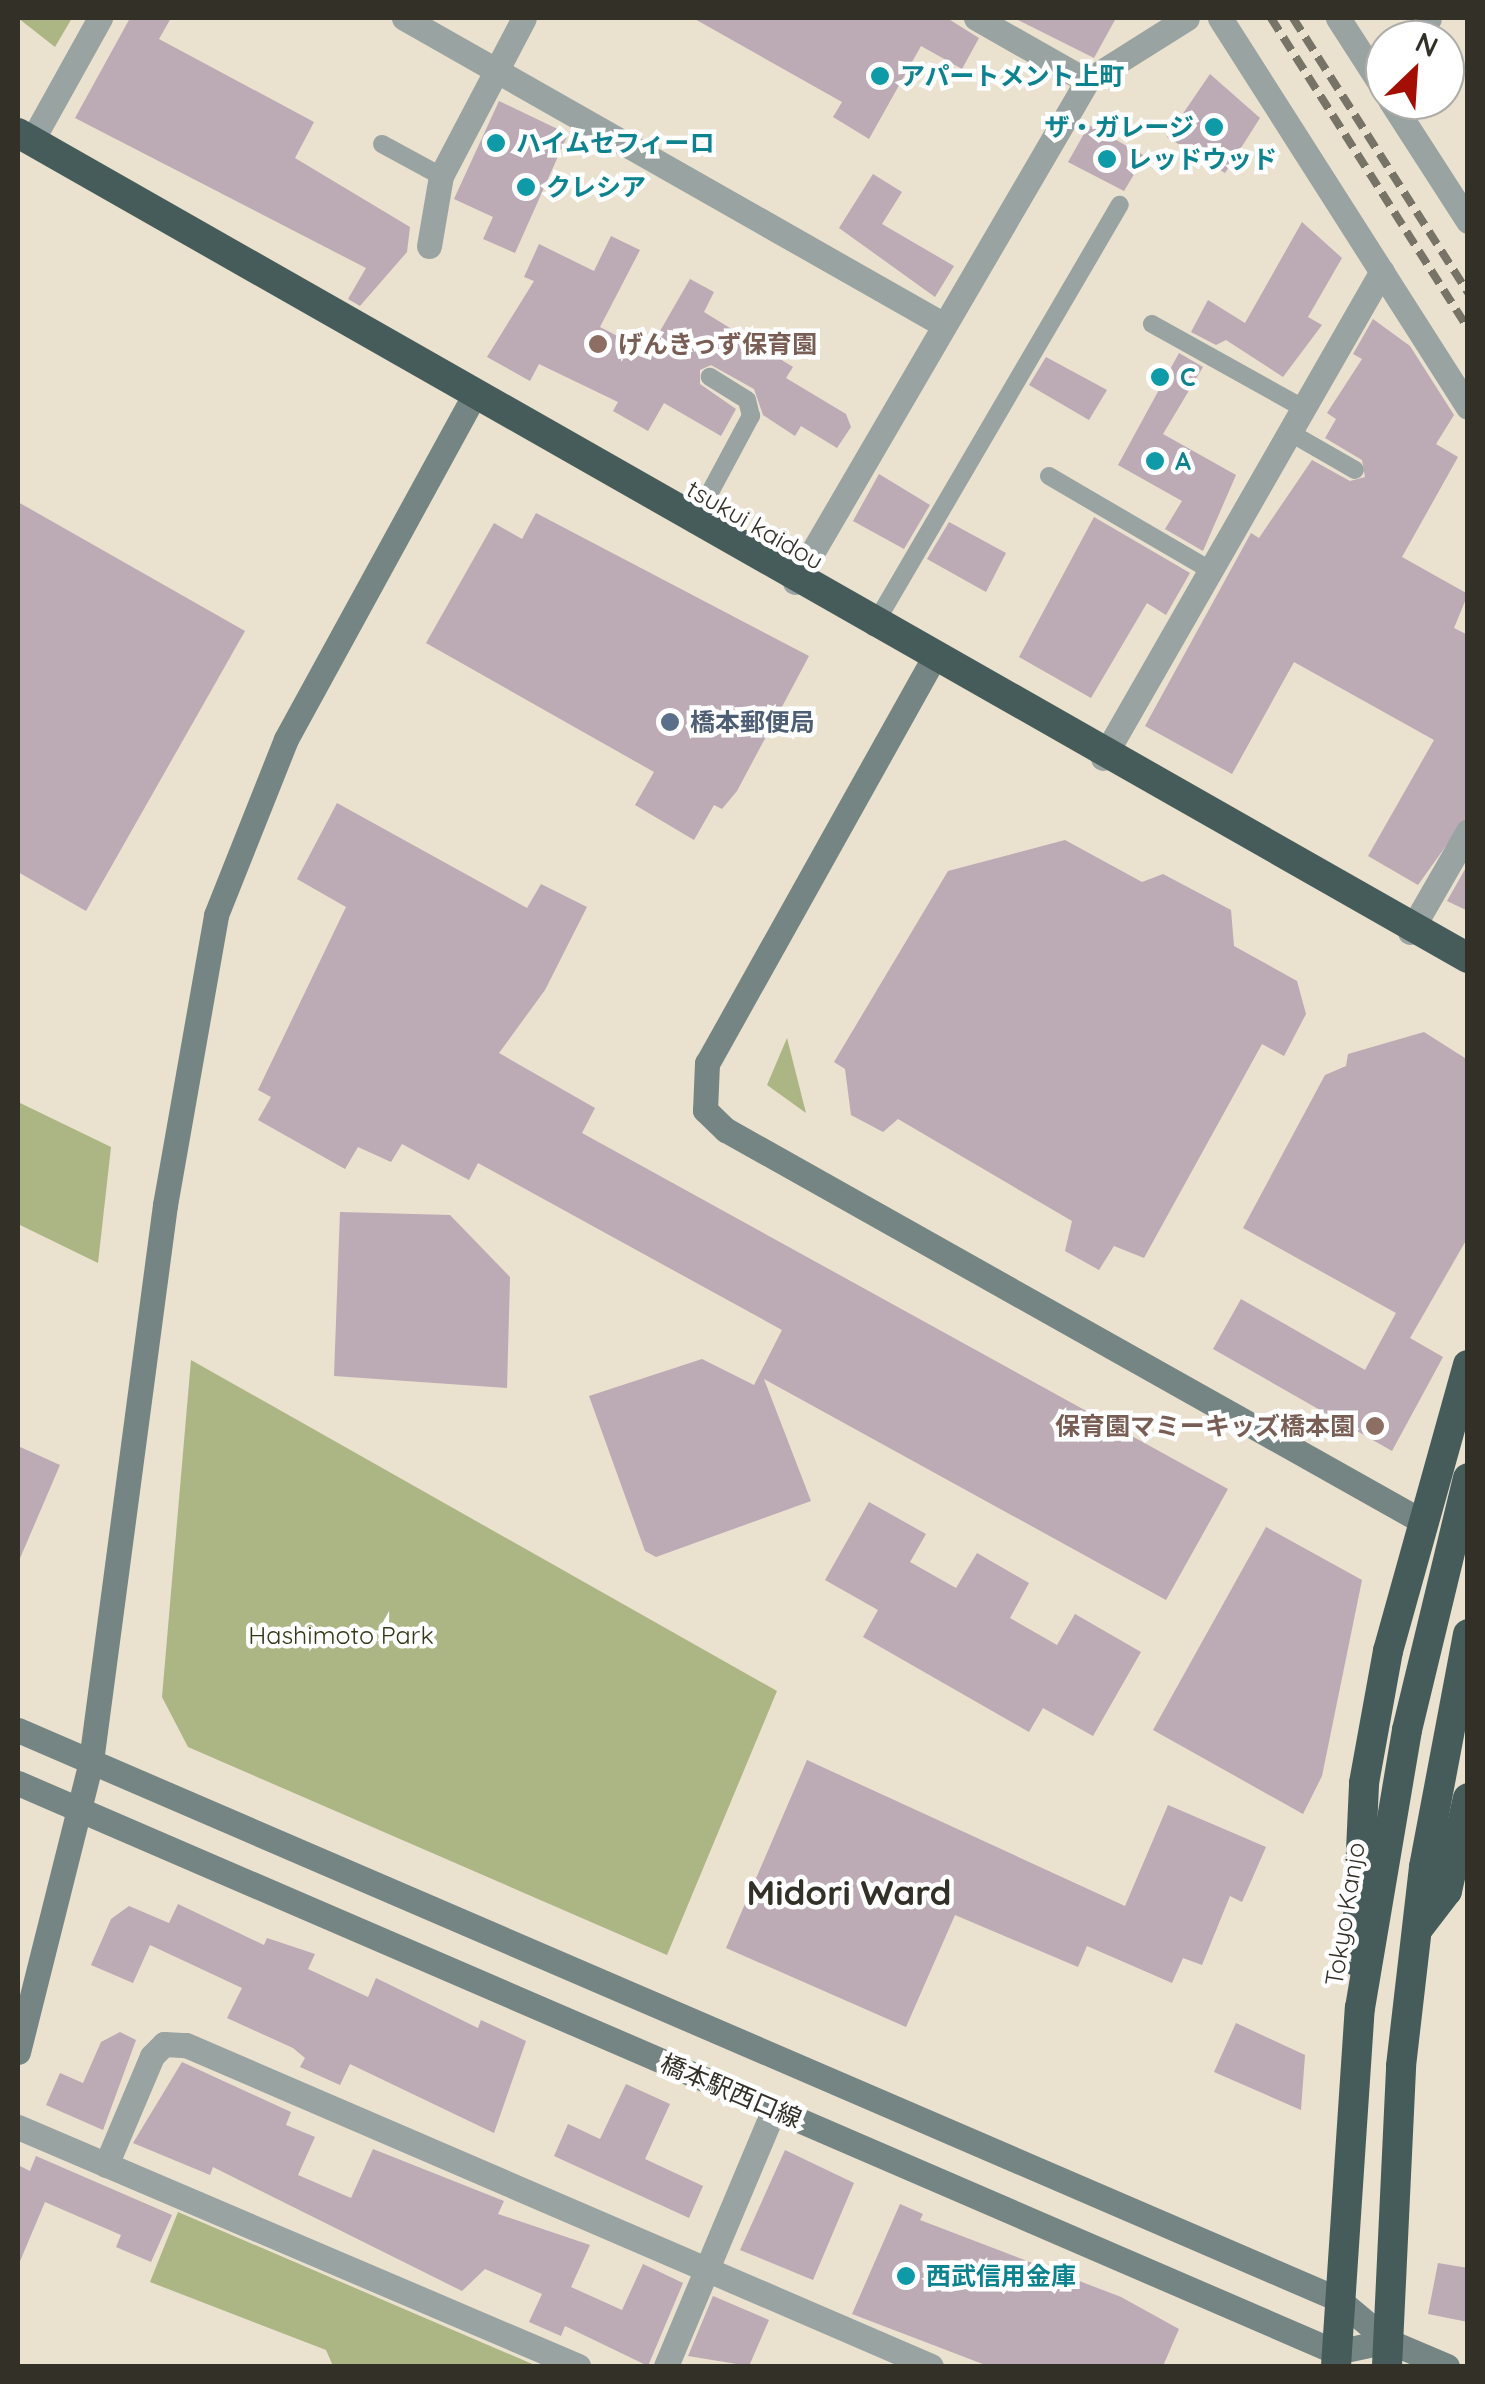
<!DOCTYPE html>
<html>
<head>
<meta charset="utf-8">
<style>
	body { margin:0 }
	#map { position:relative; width:1485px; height:2384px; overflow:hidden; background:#eae1cf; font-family:Quicksand,"Noto Sans JP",sans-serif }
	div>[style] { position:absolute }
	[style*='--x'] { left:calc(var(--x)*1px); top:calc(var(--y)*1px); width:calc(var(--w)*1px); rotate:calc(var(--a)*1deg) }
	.green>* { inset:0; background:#acb684 }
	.building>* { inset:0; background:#bcaab5 }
	.lane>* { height:18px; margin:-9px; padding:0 9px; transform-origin:9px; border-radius:9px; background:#99a3a2 }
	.street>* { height:25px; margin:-12.5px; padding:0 12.5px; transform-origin:12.5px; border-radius:12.5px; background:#99a3a2 }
	.secondary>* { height:25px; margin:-12.5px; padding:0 12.5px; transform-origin:12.5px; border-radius:12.5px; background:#758583 }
	.highway>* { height:30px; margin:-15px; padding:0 15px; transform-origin:15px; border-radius:15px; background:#465c5a }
	.rail>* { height:8px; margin-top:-4px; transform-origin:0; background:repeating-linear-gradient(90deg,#787367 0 15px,transparent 0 23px) }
	.dots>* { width:28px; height:28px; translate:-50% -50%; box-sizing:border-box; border:5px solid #fff; border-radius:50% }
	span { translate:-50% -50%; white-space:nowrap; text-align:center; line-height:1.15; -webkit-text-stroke:9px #fff; paint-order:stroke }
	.culture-label { font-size:25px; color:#0d838f; font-weight:700 }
	.left { translate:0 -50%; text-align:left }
	.right { translate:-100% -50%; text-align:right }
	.education-label { font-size:25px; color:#785e54; font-weight:700 }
	.street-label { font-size:25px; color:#333028 }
	.service-label { font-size:25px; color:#4e5e75; font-weight:700 }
	.park-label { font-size:25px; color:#333816 }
	.district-label { font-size:35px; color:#333028; font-weight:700 }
	.frame { position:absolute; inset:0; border:20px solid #333028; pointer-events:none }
	.north { position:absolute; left:1365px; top:20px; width:100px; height:100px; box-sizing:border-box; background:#fff; border:2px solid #adaca9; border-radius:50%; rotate:25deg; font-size:28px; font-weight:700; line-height:40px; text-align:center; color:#333028 }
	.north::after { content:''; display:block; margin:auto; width:35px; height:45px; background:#a40e05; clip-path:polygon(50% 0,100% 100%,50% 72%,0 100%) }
</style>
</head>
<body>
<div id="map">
	<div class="green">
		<i style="clip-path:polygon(18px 18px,72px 18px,55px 47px)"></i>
		<i style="clip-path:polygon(787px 1038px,806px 1113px,767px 1085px)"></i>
		<i style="clip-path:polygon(18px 1102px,111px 1147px,98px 1263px,18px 1224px)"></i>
		<i style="clip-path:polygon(191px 1360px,777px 1691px,667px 1955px,188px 1747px,162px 1697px)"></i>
		<i style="clip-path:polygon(178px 2212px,537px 2366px,333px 2366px,326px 2350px,150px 2282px)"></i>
	</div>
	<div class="building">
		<i style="clip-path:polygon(130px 18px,171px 18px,159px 39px,314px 122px,295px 158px,410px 227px,407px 252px,360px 306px,348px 299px,366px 268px,75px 118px)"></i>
		<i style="clip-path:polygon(693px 18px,947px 18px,979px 38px,962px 69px,921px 46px,869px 139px,833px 117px,842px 102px)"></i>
		<i style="clip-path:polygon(1014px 18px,1116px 18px,1094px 58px)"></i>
		<i style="clip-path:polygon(1210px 74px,1260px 118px,1225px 173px,1167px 137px)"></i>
		<i style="clip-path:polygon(499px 101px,568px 134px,515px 253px,483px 239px,493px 217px,454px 199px)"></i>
		<i style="clip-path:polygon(1089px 125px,1145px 156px,1124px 191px,1068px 162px)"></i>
		<i style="clip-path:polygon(873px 174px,902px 192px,882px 224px,954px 266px,935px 297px,839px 228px)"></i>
		<i style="clip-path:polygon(1302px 222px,1342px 258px,1308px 317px,1322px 325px,1283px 377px,1226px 340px,1216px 345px,1191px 332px,1208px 300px,1245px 323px)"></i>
		<i style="clip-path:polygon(611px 236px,640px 250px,600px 327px,648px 352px,690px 279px,714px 292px,704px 312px,793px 367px,786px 378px,846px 414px,851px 427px,837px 448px,801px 426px,795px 436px,763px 415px,754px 389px,711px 365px,700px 370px,700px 384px,736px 409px,721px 436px,664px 403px,648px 431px,613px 411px,618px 402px,539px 364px,530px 381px,487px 357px,534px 281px,524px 277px,539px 244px,594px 271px)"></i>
		<i style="clip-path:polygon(1373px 319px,1410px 346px,1454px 415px,1436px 444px,1458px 457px,1402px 557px,1468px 594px,1454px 628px,1468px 635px,1468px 815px,1418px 885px,1368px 856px,1434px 740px,1294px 662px,1232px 774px,1145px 726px,1251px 533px,1259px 538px,1312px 460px,1350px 481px,1365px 477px,1362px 460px,1325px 438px,1336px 419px,1327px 413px,1362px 359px,1353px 354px)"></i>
		<i style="clip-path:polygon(1179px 353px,1203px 367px,1163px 434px,1236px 475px,1203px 551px,1165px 529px,1182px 501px,1118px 465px)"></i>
		<i style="clip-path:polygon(1046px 357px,1107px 390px,1089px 420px,1029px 385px)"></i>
		<i style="clip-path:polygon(879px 474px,930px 505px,904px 549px,853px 521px)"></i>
		<i style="clip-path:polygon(18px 502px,245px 631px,86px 911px,18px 872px)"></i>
		<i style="clip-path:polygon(536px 513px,809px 656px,737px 791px,722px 809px,714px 805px,694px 840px,635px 805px,654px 772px,426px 643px,494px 523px,522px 539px)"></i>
		<i style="clip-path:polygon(1094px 517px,1190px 573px,1166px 615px,1147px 603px,1091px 698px,1019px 657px)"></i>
		<i style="clip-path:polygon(949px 522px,1006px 553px,986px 592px,927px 559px)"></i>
		<i style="clip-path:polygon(337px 803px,527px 908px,541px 884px,587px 907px,545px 990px,499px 1053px,595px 1108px,582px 1133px,1228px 1489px,1166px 1600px,764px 1379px,811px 1501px,656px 1557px,645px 1551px,589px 1396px,702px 1359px,754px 1385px,782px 1330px,478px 1163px,469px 1180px,402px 1144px,391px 1162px,358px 1147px,345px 1169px,258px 1120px,271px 1097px,258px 1090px,346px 907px,297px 879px)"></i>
		<i style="clip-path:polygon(1065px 840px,1142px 882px,1163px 874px,1231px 910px,1234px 946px,1297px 981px,1306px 1014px,1284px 1056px,1262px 1044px,1144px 1258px,1114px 1246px,1099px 1270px,1065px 1251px,1072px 1221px,898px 1119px,883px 1132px,851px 1115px,845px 1069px,834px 1062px,948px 871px)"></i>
		<i style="clip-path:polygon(1468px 864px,1468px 911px,1447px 901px)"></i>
		<i style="clip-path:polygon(1424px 1032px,1468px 1060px,1468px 1237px,1410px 1338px,1443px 1357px,1392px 1451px,1213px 1349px,1241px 1299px,1365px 1370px,1396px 1313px,1243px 1228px,1325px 1075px,1346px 1066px,1348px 1054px)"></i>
		<i style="clip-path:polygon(340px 1212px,450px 1215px,510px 1277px,507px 1388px,334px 1376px)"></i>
		<i style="clip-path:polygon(18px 1446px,60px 1465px,18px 1563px)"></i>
		<i style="clip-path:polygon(869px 1502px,926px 1534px,910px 1562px,956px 1588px,977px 1553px,1029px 1583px,1010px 1618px,1057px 1645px,1075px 1614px,1141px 1652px,1093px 1736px,1043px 1708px,1029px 1732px,863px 1637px,878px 1610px,825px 1580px)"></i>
		<i style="clip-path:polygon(1266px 1527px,1362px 1580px,1322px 1776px,1303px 1814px,1153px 1730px)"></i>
		<i style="clip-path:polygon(807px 1760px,1125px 1906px,1168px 1805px,1266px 1847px,1242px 1902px,1230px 1896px,1202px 1965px,1183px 1958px,1172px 1983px,1087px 1946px,1078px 1967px,955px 1915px,906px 2027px,726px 1948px)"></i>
		<i style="clip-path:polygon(178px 1904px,264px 1945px,267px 1938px,315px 1954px,308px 1969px,368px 1997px,376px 1978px,478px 2028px,481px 2020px,526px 2041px,494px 2133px,350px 2064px,340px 2085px,300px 2067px,305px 2058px,293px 2048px,227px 2018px,242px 1988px,150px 1945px,133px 1983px,91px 1965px,111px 1919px,129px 1906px,169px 1923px)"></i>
		<i style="clip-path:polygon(1236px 2023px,1305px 2055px,1301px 2110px,1214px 2072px)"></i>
		<i style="clip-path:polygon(120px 2032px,136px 2040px,103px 2130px,46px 2105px,60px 2073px,83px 2083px,101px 2042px)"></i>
		<i style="clip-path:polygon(182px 2062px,291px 2112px,286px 2125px,315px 2137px,298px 2175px,351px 2198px,373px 2149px,504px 2201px,498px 2214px,590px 2245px,571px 2287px,622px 2310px,643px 2264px,683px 2283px,648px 2366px,565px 2326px,561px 2336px,529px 2322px,542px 2294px,485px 2269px,462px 2291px,213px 2167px,210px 2175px,133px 2143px)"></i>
		<i style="clip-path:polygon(626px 2084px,670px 2104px,645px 2159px,703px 2186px,689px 2218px,554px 2156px,568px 2124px,600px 2139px)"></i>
		<i style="clip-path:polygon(785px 2150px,854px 2183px,813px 2280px,740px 2250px)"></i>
		<i style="clip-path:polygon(36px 2156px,172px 2215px,151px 2262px,116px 2247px,121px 2235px,45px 2202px,18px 2266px,18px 2165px,30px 2171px)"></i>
		<i style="clip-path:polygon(900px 2204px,923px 2214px,920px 2220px,1121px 2297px,1179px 2329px,1163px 2366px,988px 2366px,852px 2314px)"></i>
		<i style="clip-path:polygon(1438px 2263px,1468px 2268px,1468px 2322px,1428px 2314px)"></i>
		<i style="clip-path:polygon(713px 2296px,769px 2320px,749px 2366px,688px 2356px)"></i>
	</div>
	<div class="lane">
		<i style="--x:1399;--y:40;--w:39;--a:-30"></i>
		<i style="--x:1365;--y:60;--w:23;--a:-31"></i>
		<i style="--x:382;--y:144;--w:67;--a:28.5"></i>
		<i style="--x:1152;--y:324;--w:173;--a:29.1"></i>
		<i style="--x:1289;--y:432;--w:76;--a:29.9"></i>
		<i style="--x:1049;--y:476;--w:186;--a:30.3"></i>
		<i style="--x:693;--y:524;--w:123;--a:-61.8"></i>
		<i style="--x:751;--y:416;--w:16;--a:-104"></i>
		<i style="--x:747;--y:400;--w:44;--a:-148.1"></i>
		<i style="--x:873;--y:627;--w:489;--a:-59.7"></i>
	</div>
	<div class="street">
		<i style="--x:404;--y:18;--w:621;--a:29.62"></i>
		<i style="--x:976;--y:18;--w:128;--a:29.6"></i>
		<i style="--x:1220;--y:18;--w:461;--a:57.5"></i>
		<i style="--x:1338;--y:18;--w:87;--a:57.2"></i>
		<i style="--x:1390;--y:100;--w:144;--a:57.2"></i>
		<i style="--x:31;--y:142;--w:142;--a:-60.9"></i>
		<i style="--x:429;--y:246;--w:71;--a:-80.3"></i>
		<i style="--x:441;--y:176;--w:178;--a:-62.3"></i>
		<i style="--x:795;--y:582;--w:580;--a:-59.76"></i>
		<i style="--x:1087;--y:81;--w:118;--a:-32.2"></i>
		<i style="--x:1103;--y:758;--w:561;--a:-60.19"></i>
		<i style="--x:1410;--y:932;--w:116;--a:-60.1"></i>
		<i style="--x:18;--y:2127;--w:609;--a:23.11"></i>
		<i style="--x:106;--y:2165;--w:118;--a:-67.1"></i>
		<i style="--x:152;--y:2056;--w:17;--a:-45"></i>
		<i style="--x:164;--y:2044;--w:22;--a:3"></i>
		<i style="--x:186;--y:2045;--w:811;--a:23.31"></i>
		<i style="--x:666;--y:2366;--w:279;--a:-67.2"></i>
	</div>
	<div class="secondary">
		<i style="--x:932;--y:661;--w:461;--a:119.2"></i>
		<i style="--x:707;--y:1063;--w:47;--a:92.4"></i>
		<i style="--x:705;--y:1110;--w:29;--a:44"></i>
		<i style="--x:726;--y:1130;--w:794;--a:29.34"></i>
		<i style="--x:18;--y:1730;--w:1437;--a:23.32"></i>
		<i style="--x:1338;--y:2299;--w:65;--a:40"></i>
		<i style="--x:18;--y:1783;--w:1436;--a:23.35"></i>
		<i style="--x:1336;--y:2352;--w:53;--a:-11.9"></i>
		<i style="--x:1388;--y:2341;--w:64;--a:23"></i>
		<i style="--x:18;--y:2052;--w:300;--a:-75.9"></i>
		<i style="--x:91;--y:1761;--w:561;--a:-82.42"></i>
		<i style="--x:165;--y:1205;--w:294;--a:-80"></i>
		<i style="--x:216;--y:915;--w:189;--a:-68.3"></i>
		<i style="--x:286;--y:739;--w:389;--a:-61.3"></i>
	</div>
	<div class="highway">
		<i style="--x:18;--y:133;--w:1668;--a:29.64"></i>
		<i style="--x:1420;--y:1926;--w:44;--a:-52.4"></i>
		<i style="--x:1447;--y:1891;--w:95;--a:-77.3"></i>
		<i style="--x:1356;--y:1961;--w:178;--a:-87.4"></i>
		<i style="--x:1364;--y:1783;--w:134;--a:-79.7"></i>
		<i style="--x:1388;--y:1651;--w:297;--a:-74.4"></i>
		<i style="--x:1336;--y:2366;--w:359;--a:-86.2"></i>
		<i style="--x:1360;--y:2008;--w:282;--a:-80.4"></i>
		<i style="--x:1407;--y:1730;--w:259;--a:-76.4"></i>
		<i style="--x:1387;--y:2366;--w:300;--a:-87.3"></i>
		<i style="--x:1401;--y:2066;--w:200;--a:-83.4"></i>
		<i style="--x:1424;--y:1867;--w:237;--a:-79.3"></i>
	</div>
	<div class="rail">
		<i style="--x:1271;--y:18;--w:367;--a:57.6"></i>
		<i style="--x:1293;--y:18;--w:326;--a:57.5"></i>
	</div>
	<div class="dots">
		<i style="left:880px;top:76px;background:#0f9aa8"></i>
		<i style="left:1214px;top:127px;background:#0f9aa8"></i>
		<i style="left:496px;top:143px;background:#0f9aa8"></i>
		<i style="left:1107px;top:159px;background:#0f9aa8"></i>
		<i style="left:526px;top:187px;background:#0f9aa8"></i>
		<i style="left:598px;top:344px;background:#8d6e63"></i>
		<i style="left:1160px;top:377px;background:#0f9aa8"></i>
		<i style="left:1155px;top:461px;background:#0f9aa8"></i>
		<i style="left:670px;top:722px;background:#5c6f8a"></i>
		<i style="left:1375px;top:1426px;background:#8d6e63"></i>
		<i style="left:906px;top:2276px;background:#0f9aa8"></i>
	</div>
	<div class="culture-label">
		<span class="left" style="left:900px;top:76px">アパートメント上町</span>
		<span class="right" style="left:1194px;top:127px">ザ・ガレージ</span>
		<span class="left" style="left:516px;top:143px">ハイムセフィーロ</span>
		<span class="left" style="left:1127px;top:159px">レッドウッド</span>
		<span class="left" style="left:546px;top:187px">クレシア</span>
		<span class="left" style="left:1180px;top:377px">C</span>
		<span class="left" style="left:1175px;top:461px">A</span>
		<span class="left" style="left:926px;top:2276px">西武信用金庫</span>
	</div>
	<div class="education-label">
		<span class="left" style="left:618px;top:344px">げんきっず保育園</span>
		<span class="right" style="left:1355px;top:1426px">保育園マミーキッズ橋本園</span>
	</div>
	<div class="street-label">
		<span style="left:755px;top:525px;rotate:30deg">tsukui kaidou</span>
		<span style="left:1345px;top:1914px;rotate:-81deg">Tokyo Kanjo</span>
		<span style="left:731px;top:2091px;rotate:23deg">橋本駅西口線</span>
	</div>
	<div class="service-label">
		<span class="left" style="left:690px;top:722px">橋本郵便局</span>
	</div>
	<div class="park-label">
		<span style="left:341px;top:1635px">Hashimoto Park</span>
	</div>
	<div class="district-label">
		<span style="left:849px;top:1892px">Midori Ward</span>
	</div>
	<div class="frame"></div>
	<div class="north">N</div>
</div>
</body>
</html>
